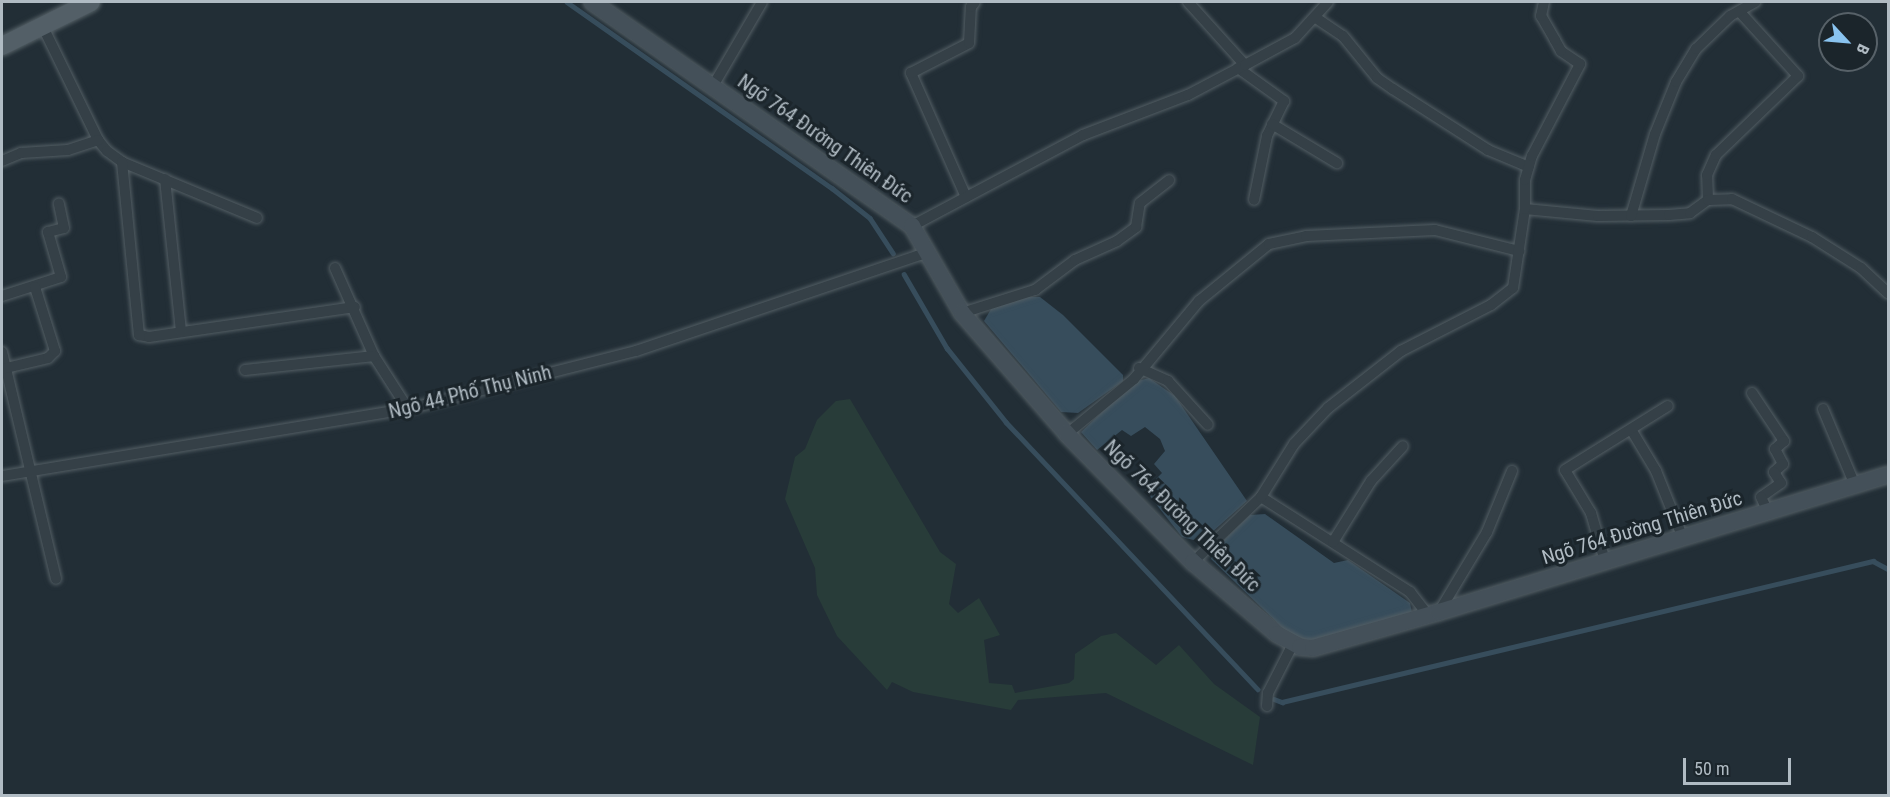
<!DOCTYPE html>
<html>
<head>
<meta charset="utf-8">
<style>
	body { margin:0 }
	#map { position:relative; width:1890px; height:797px; overflow:hidden; background:#222e36; font-family:"Roboto Condensed",sans-serif }
	div>[style] { position:absolute }
	[style*='--x'] { left:calc(var(--x)*1px); top:calc(var(--y)*1px); width:calc(var(--w)*1px); rotate:calc(var(--a)*1deg) }
	.green>* { inset:0; background:#283c39 }
	.water>* { inset:0; background:#374d5c }
	.stream>* { height:4.5px; margin:-2.25px; padding:0 2.25px; transform-origin:2.25px; border-radius:2.25px; background:#374d5c }
	.roads { filter:drop-shadow(0 0 2px #535e64) drop-shadow(0 0 2px #535e64) }
	.street>* { height:10px; margin:-5px; padding:0 5px; transform-origin:5px; border-radius:5px; background:#354047 }
	.secondary>* { height:16px; margin:-8px; padding:0 8px; transform-origin:8px; border-radius:8px; background:#445059 }
	.primary>* { height:18px; margin:-9px; padding:0 9px; transform-origin:9px; border-radius:9px; background:#535f67 }
	span { translate:-50% -50%; white-space:nowrap; text-align:center; line-height:1.15; -webkit-text-stroke:6px #1b252b; paint-order:stroke }
	.street-label { font-size:20px; color:#b0bbc3 }
	.frame { position:absolute; inset:0; border:3px solid #b0bbc3; pointer-events:none }
	.north { position:absolute; left:1818px; top:12px; width:60px; height:60px; box-sizing:border-box; background:#1b252b; border:2px solid #576168; border-radius:50%; rotate:116deg; font-size:16px; font-weight:700; line-height:24px; text-align:center; color:#b0bbc3 }
	.north::after { content:''; display:block; margin:auto; width:21px; height:27px; background:#89c3ef; clip-path:polygon(50% 0,100% 100%,50% 72%,0 100%) }
	.scale { position:absolute; left:1683px; top:758px; width:108px; height:27px; box-sizing:border-box; border:3px solid #b0bbc3; border-top:0; padding-left:8px; font-size:18px; line-height:21px; white-space:nowrap; color:#b0bbc3; -webkit-text-stroke:4px #1b252b; paint-order:stroke }
</style>
</head>
<body>
<div id="map">
	<div class="green">
		<i style="clip-path:polygon(850px 399px,940px 552px,956px 564px,949px 604px,958px 613px,979px 598px,1000px 635px,984px 640px,989px 683px,1012px 685px,1015px 693px,1069px 683px,1074px 679px,1075px 654px,1101px 636px,1116px 633px,1156px 665px,1179px 645px,1214px 684px,1260px 717px,1253px 765px,1106px 693px,1018px 700px,1011px 710px,913px 692px,892px 682px,887px 690px,837px 636px,817px 595px,815px 568px,785px 499px,795px 457px,805px 449px,817px 420px,836px 401px)"></i>
	</div>
	<div class="water">
		<i style="clip-path:polygon(1027px 297px,1040px 297px,1063px 315px,1123px 375px,1123px 381px,1078px 413px,1061px 412px,984px 321px,991px 309px)"></i>
		<i style="clip-path:polygon(1149px 378px,1175px 396px,1247px 501px,1201px 542px,1182px 537px,1145px 490px,1162px 473px,1154px 464px,1165px 451px,1160px 439px,1145px 427px,1131px 436px,1122px 430px,1097px 450px,1081px 432px,1134px 382px)"></i>
		<i style="clip-path:polygon(1265px 514px,1334px 563px,1348px 560px,1410px 603px,1412px 613px,1314px 642px,1289px 634px,1211px 559px,1213px 551px,1250px 515px)"></i>
	</div>
	<div class="stream">
		<i style="--x:567;--y:2;--w:324;--a:35.1"></i>
		<i style="--x:832;--y:188;--w:48;--a:38.3"></i>
		<i style="--x:870;--y:218;--w:42;--a:56.7"></i>
		<i style="--x:904;--y:274;--w:86;--a:59.8"></i>
		<i style="--x:947;--y:348;--w:95;--a:51.4"></i>
		<i style="--x:1006;--y:422;--w:367;--a:46.7"></i>
		<i style="--x:1274;--y:699;--w:9;--a:21"></i>
		<i style="--x:1282;--y:702;--w:608;--a:-13.42"></i>
		<i style="--x:1873;--y:561;--w:17;--a:28"></i>
	</div>
	<div class="roads">
		<div class="street">
			<i style="--x:1188;--y:2;--w:85;--a:47.9"></i>
			<i style="--x:1316;--y:18;--w:32;--a:34"></i>
			<i style="--x:1343;--y:36;--w:54;--a:51"></i>
			<i style="--x:1377;--y:78;--w:19;--a:35"></i>
			<i style="--x:1393;--y:89;--w:113;--a:32.7"></i>
			<i style="--x:1488;--y:150;--w:44;--a:22.5"></i>
			<i style="--x:42;--y:25;--w:128;--a:64"></i>
			<i style="--x:98;--y:140;--w:14;--a:51"></i>
			<i style="--x:107;--y:151;--w:19;--a:36"></i>
			<i style="--x:122;--y:162;--w:146;--a:22.5"></i>
			<i style="--x:1238;--y:68;--w:57;--a:35.7"></i>
			<i style="--x:1284;--y:101;--w:39;--a:116"></i>
			<i style="--x:1267;--y:136;--w:65;--a:101.5"></i>
			<i style="--x:713;--y:86;--w:97;--a:-59.7"></i>
			<i style="--x:1272;--y:124;--w:76;--a:31"></i>
			<i style="--x:2;--y:161;--w:21;--a:-23"></i>
			<i style="--x:21;--y:153;--w:47;--a:-3.7"></i>
			<i style="--x:68;--y:150;--w:32;--a:-18"></i>
			<i style="--x:122;--y:162;--w:174;--a:84.4"></i>
			<i style="--x:139;--y:335;--w:10;--a:11"></i>
			<i style="--x:149;--y:337;--w:208;--a:-8.3"></i>
			<i style="--x:165;--y:179;--w:153;--a:84"></i>
			<i style="--x:966;--y:197;--w:136;--a:-113.9"></i>
			<i style="--x:911;--y:73;--w:65;--a:-27.3"></i>
			<i style="--x:969;--y:43;--w:36;--a:-87"></i>
			<i style="--x:971;--y:7;--w:6;--a:-51"></i>
			<i style="--x:1708;--y:200;--w:25;--a:-92"></i>
			<i style="--x:1707;--y:175;--w:22;--a:-66"></i>
			<i style="--x:1716;--y:155;--w:114;--a:-43.9"></i>
			<i style="--x:1798;--y:76;--w:86;--a:-132.2"></i>
			<i style="--x:1525;--y:209;--w:73;--a:5.5"></i>
			<i style="--x:1598;--y:216;--w:71;--a:-0.8"></i>
			<i style="--x:1669;--y:215;--w:21;--a:-5"></i>
			<i style="--x:1690;--y:213;--w:22;--a:-36"></i>
			<i style="--x:1708;--y:200;--w:24;--a:-2"></i>
			<i style="--x:1732;--y:199;--w:89;--a:25.4"></i>
			<i style="--x:1812;--y:237;--w:58;--a:32.3"></i>
			<i style="--x:1861;--y:268;--w:37;--a:43"></i>
			<i style="--x:1631;--y:216;--w:85;--a:-73.7"></i>
			<i style="--x:1655;--y:134;--w:56;--a:-68"></i>
			<i style="--x:1676;--y:82;--w:39;--a:-59"></i>
			<i style="--x:1696;--y:49;--w:47;--a:-44.1"></i>
			<i style="--x:1730;--y:16;--w:29;--a:-29"></i>
			<i style="--x:912;--y:226;--w:194;--a:-28"></i>
			<i style="--x:1083;--y:135;--w:112;--a:-20.9"></i>
			<i style="--x:1188;--y:95;--w:64;--a:-27.8"></i>
			<i style="--x:1245;--y:65;--w:57;--a:-28.4"></i>
			<i style="--x:1295;--y:38;--w:49;--a:-47.5"></i>
			<i style="--x:335;--y:268;--w:96;--a:66.1"></i>
			<i style="--x:374;--y:356;--w:63;--a:57.3"></i>
			<i style="--x:2;--y:296;--w:62;--a:-17.9"></i>
			<i style="--x:61;--y:277;--w:47;--a:-106.1"></i>
			<i style="--x:48;--y:232;--w:16;--a:-14"></i>
			<i style="--x:64;--y:228;--w:25;--a:-102"></i>
			<i style="--x:962;--y:313;--w:77;--a:-17.5"></i>
			<i style="--x:1035;--y:290;--w:50;--a:-36.9"></i>
			<i style="--x:1075;--y:260;--w:46;--a:-24.3"></i>
			<i style="--x:1117;--y:241;--w:24;--a:-36"></i>
			<i style="--x:1136;--y:227;--w:24;--a:-81"></i>
			<i style="--x:1140;--y:203;--w:37;--a:-38"></i>
			<i style="--x:2;--y:352;--w:233;--a:76.6"></i>
			<i style="--x:1139;--y:368;--w:32;--a:24"></i>
			<i style="--x:1168;--y:381;--w:59;--a:47.7"></i>
			<i style="--x:2;--y:369;--w:47;--a:-13.4"></i>
			<i style="--x:48;--y:358;--w:10;--a:-45"></i>
			<i style="--x:55;--y:351;--w:67;--a:-107.4"></i>
			<i style="--x:245;--y:370;--w:130;--a:-6.2"></i>
			<i style="--x:1752;--y:393;--w:58;--a:56.3"></i>
			<i style="--x:1784;--y:441;--w:12;--a:138"></i>
			<i style="--x:1775;--y:449;--w:17;--a:62"></i>
			<i style="--x:1783;--y:464;--w:12;--a:138"></i>
			<i style="--x:1774;--y:472;--w:13;--a:58"></i>
			<i style="--x:1781;--y:483;--w:24;--a:145"></i>
			<i style="--x:1761;--y:497;--w:17;--a:65"></i>
			<i style="--x:1823;--y:409;--w:82;--a:67.2"></i>
			<i style="--x:1632;--y:431;--w:47;--a:59"></i>
			<i style="--x:1656;--y:471;--w:72;--a:68.1"></i>
			<i style="--x:1067;--y:434;--w:87;--a:-39.4"></i>
			<i style="--x:1134;--y:379;--w:102;--a:-50.2"></i>
			<i style="--x:1199;--y:301;--w:90;--a:-39.2"></i>
			<i style="--x:1269;--y:244;--w:38;--a:-12"></i>
			<i style="--x:1306;--y:236;--w:129;--a:-2.7"></i>
			<i style="--x:1435;--y:230;--w:87;--a:14"></i>
			<i style="--x:2;--y:476;--w:411;--a:-9.4"></i>
			<i style="--x:408;--y:409;--w:235;--a:-14.3"></i>
			<i style="--x:636;--y:351;--w:305;--a:-18.7"></i>
			<i style="--x:1261;--y:497;--w:177;--a:32.5"></i>
			<i style="--x:1410;--y:592;--w:29;--a:52"></i>
			<i style="--x:1333;--y:542;--w:72;--a:-58.1"></i>
			<i style="--x:1371;--y:481;--w:47;--a:-47.6"></i>
			<i style="--x:1605;--y:561;--w:50;--a:-106.3"></i>
			<i style="--x:1591;--y:513;--w:50;--a:-121.2"></i>
			<i style="--x:1565;--y:470;--w:121;--a:-31.9"></i>
			<i style="--x:1193;--y:562;--w:94;--a:-43.7"></i>
			<i style="--x:1261;--y:497;--w:62;--a:-58.1"></i>
			<i style="--x:1294;--y:444;--w:50;--a:-46.6"></i>
			<i style="--x:1328;--y:408;--w:93;--a:-38"></i>
			<i style="--x:1401;--y:351;--w:101;--a:-27.1"></i>
			<i style="--x:1491;--y:305;--w:28;--a:-38"></i>
			<i style="--x:1513;--y:288;--w:80;--a:-81.4"></i>
			<i style="--x:1525;--y:209;--w:29;--a:-90"></i>
			<i style="--x:1525;--y:180;--w:25;--a:-74"></i>
			<i style="--x:1532;--y:156;--w:104;--a:-62.4"></i>
			<i style="--x:1580;--y:64;--w:23;--a:-146"></i>
			<i style="--x:1561;--y:51;--w:13;--a:-119"></i>
			<i style="--x:1555;--y:40;--w:28;--a:-120"></i>
			<i style="--x:1541;--y:16;--w:14;--a:-78"></i>
			<i style="--x:1439;--y:612;--w:93;--a:-59"></i>
			<i style="--x:1487;--y:532;--w:66;--a:-67.7"></i>
			<i style="--x:1267;--y:706;--w:13;--a:-86"></i>
			<i style="--x:1268;--y:693;--w:55;--a:-63"></i>
		</div>
		<div class="secondary">
			<i style="--x:592;--y:2;--w:391;--a:35"></i>
			<i style="--x:912;--y:226;--w:100;--a:60.1"></i>
			<i style="--x:962;--y:313;--w:160;--a:49"></i>
			<i style="--x:1067;--y:434;--w:180;--a:45.5"></i>
			<i style="--x:1193;--y:562;--w:111;--a:40.6"></i>
			<i style="--x:1277;--y:634;--w:26;--a:29"></i>
			<i style="--x:1300;--y:647;--w:13;--a:4"></i>
			<i style="--x:1313;--y:648;--w:131;--a:-15.9"></i>
			<i style="--x:1439;--y:612;--w:469;--a:-17"></i>
		</div>
		<div class="primary">
			<i style="--x:2;--y:46;--w:99;--a:-26.3"></i>
		</div>
	</div>
	<div class="street-label">
		<span style="left:825px;top:139px;rotate:35deg">Ngõ 764 Đường Thiên Đức</span>
		<span style="left:470px;top:392px;rotate:-14deg">Ngõ 44 Phố Thụ Ninh</span>
		<span style="left:1182px;top:516px;rotate:44deg">Ngõ 764 Đường Thiên Đức</span>
		<span style="left:1642px;top:528px;rotate:-17deg">Ngõ 764 Đường Thiên Đức</span>
	</div>
	<div class="frame"></div>
	<div class="north">B</div>
	<div class="scale">50 m</div>
</div>
</body>
</html>
